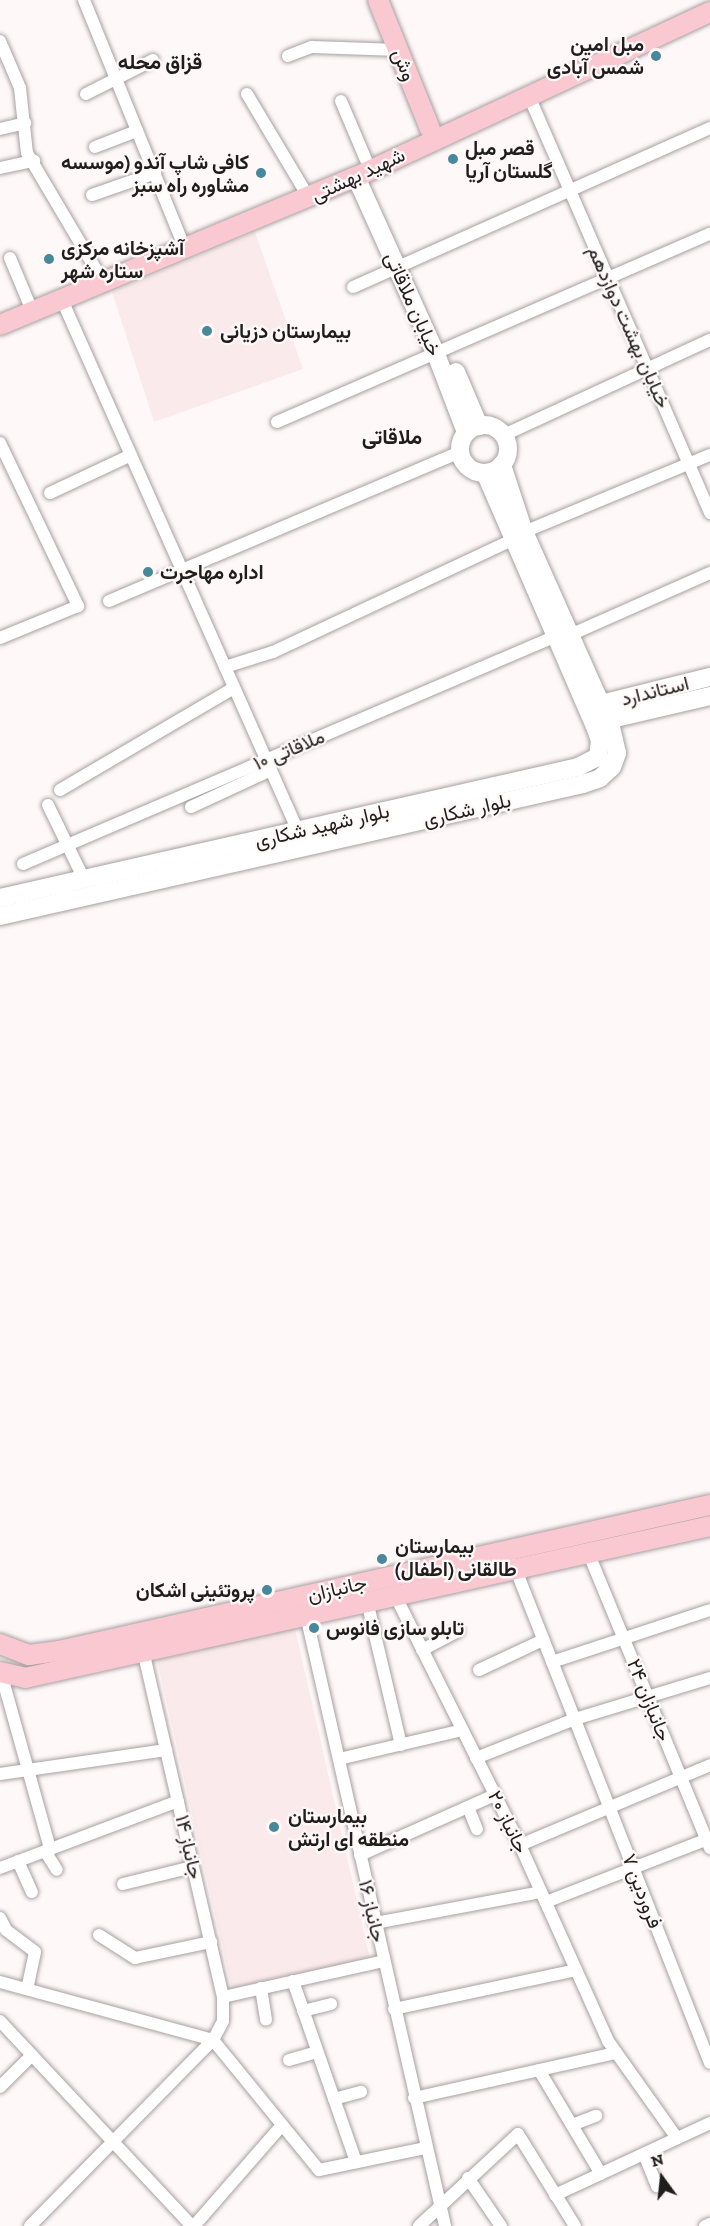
<!DOCTYPE html>
<html>
<head>
<meta charset="utf-8">
<style>
	body { margin:0 }
	#map { position:relative; width:710px; height:2226px; overflow:hidden; background:#fff8f9; font-family:"Zilla Slab",Vazirmatn,serif }
	div>[style] { position:absolute }
	[style*='--x'] { left:calc(var(--x)*1px); top:calc(var(--y)*1px); width:calc(var(--w)*1px); rotate:calc(var(--a)*1deg) }
	.built>* { inset:0; background:#fbeaec }
	.roads { filter:drop-shadow(0 0 2px #a7a0a1) drop-shadow(0 0 2px #a7a0a1) }
	.street>* { height:12px; margin:-6px; padding:0 6px; transform-origin:6px; border-radius:6px; background:#fff }
	.secondary>* { height:18px; margin:-9px; padding:0 9px; transform-origin:9px; border-radius:9px; background:#fff }
	.secondary>.ring { margin:-9px; padding:0; box-sizing:content-box; background:none; border:18px solid #fff; border-radius:50% }
	.primary>* { height:20px; margin:-10px; padding:0 10px; transform-origin:10px; border-radius:10px; background:#f9c8d1 }
	.dots>* { width:16px; height:16px; translate:-50% -50%; box-sizing:border-box; border:3px solid #fff8f9; border-radius:50% }
	span { translate:-50% -50%; white-space:nowrap; text-align:center; line-height:1.15; -webkit-text-stroke:4.5px #fff8f9; paint-order:stroke }
	.poi-label { font-size:20px; color:#1f1d1d; font-weight:700 }
	.right { translate:-100% -50%; text-align:right }
	.left { translate:0 -50%; text-align:left }
	.street-label { font-size:20px; color:#1f1d1d }
	.neighbourhood-label { font-size:21px; color:#1f1d1d; font-weight:700 }
	.north { position:absolute; left:632px; top:2148px; width:60px; height:60px; -webkit-text-stroke:4px #fff8f9; paint-order:stroke; rotate:345deg; font-size:16px; font-weight:700; line-height:24px; text-align:center; color:#1f1d1d }
	.north::after { content:''; display:block; margin:auto; width:21px; height:27px; background:#1f1d1d; clip-path:polygon(50% 0,100% 100%,50% 72%,0 100%) }
</style>
</head>
<body>
<div id="map">
	<div class="built">
		<i style="clip-path:polygon(255px 232px,303px 369px,154px 422px,112px 292px)"></i>
		<i style="clip-path:polygon(295px 1628px,370px 1958px,232px 1989px,157px 1660px)"></i>
	</div>
	<div class="roads">
		<div class="street">
			<i style="--x:84;--y:0;--w:258;--a:67.9"></i>
			<i style="--x:0;--y:41;--w:51;--a:66.9"></i>
			<i style="--x:20;--y:88;--w:65;--a:83.9"></i>
			<i style="--x:27;--y:153;--w:139;--a:59.4"></i>
			<i style="--x:288;--y:56;--w:26;--a:-21"></i>
			<i style="--x:312;--y:47;--w:86;--a:2"></i>
			<i style="--x:86;--y:94;--w:75;--a:-26.9"></i>
			<i style="--x:247;--y:94;--w:109;--a:59.2"></i>
			<i style="--x:528;--y:94;--w:457;--a:66.5"></i>
			<i style="--x:341;--y:101;--w:64;--a:67"></i>
			<i style="--x:0;--y:129;--w:26;--a:-13"></i>
			<i style="--x:95;--y:147;--w:45;--a:-20.9"></i>
			<i style="--x:0;--y:168;--w:35;--a:-12"></i>
			<i style="--x:92;--y:195;--w:67;--a:-19.2"></i>
			<i style="--x:10;--y:258;--w:47;--a:67.3"></i>
			<i style="--x:353;--y:287;--w:391;--a:-24"></i>
			<i style="--x:62;--y:300;--w:581;--a:66.04"></i>
			<i style="--x:277;--y:422;--w:472;--a:-23.5"></i>
			<i style="--x:504;--y:435;--w:227;--a:-24.8"></i>
			<i style="--x:0;--y:443;--w:181;--a:64.4"></i>
			<i style="--x:78;--y:606;--w:84;--a:157.7"></i>
			<i style="--x:50;--y:493;--w:89;--a:-25.1"></i>
			<i style="--x:524;--y:532;--w:201;--a:-22.5"></i>
			<i style="--x:109;--y:601;--w:381;--a:-23"></i>
			<i style="--x:570;--y:635;--w:153;--a:-23.9"></i>
			<i style="--x:225;--y:667;--w:50;--a:-17.4"></i>
			<i style="--x:273;--y:652;--w:266;--a:-25.1"></i>
			<i style="--x:60;--y:790;--w:202;--a:-30.4"></i>
			<i style="--x:48;--y:805;--w:82;--a:64.1"></i>
			<i style="--x:191;--y:807;--w:88;--a:-24.8"></i>
			<i style="--x:23;--y:864;--w:580;--a:-23.16"></i>
			<i style="--x:588;--y:1552;--w:320;--a:67.6"></i>
			<i style="--x:514;--y:1565;--w:535;--a:68.52"></i>
			<i style="--x:395;--y:1595;--w:280;--a:63.4"></i>
			<i style="--x:520;--y:1845;--w:215;--a:65.8"></i>
			<i style="--x:608;--y:2041;--w:119;--a:54.6"></i>
			<i style="--x:367;--y:1601;--w:148;--a:76.7"></i>
			<i style="--x:306;--y:1615;--w:627;--a:77.18"></i>
			<i style="--x:422;--y:1650;--w:41;--a:-27.8"></i>
			<i style="--x:552;--y:1662;--w:166;--a:-18.2"></i>
			<i style="--x:479;--y:1670;--w:71;--a:-25.1"></i>
			<i style="--x:1;--y:1673;--w:183;--a:74.4"></i>
			<i style="--x:476;--y:1758;--w:106;--a:-21.5"></i>
			<i style="--x:575;--y:1719;--w:141;--a:-16.9"></i>
			<i style="--x:339;--y:1759;--w:127;--a:-13.2"></i>
			<i style="--x:0;--y:1774;--w:168;--a:-8.2"></i>
			<i style="--x:468;--y:1807;--w:24;--a:68"></i>
			<i style="--x:520;--y:1845;--w:206;--a:-22.8"></i>
			<i style="--x:45;--y:1851;--w:22;--a:58"></i>
			<i style="--x:360;--y:1855;--w:148;--a:-24"></i>
			<i style="--x:18;--y:1861;--w:34;--a:66"></i>
			<i style="--x:0;--y:1868;--w:190;--a:-20.6"></i>
			<i style="--x:123;--y:1884;--w:72;--a:-13.7"></i>
			<i style="--x:546;--y:1902;--w:176;--a:-21.3"></i>
			<i style="--x:0;--y:1918;--w:13;--a:63"></i>
			<i style="--x:6;--y:1930;--w:36;--a:37"></i>
			<i style="--x:35;--y:1952;--w:38;--a:102"></i>
			<i style="--x:375;--y:1923;--w:169;--a:-10.6"></i>
			<i style="--x:99;--y:1935;--w:43;--a:32.6"></i>
			<i style="--x:135;--y:1958;--w:78;--a:-11.9"></i>
			<i style="--x:293;--y:1981;--w:192;--a:70.8"></i>
			<i style="--x:0;--y:1982;--w:221;--a:15.2"></i>
			<i style="--x:261;--y:1988;--w:32;--a:81"></i>
			<i style="--x:223;--y:1997;--w:165;--a:-12.6"></i>
			<i style="--x:394;--y:2009;--w:186;--a:-12.1"></i>
			<i style="--x:303;--y:2011;--w:29;--a:-14"></i>
			<i style="--x:0;--y:2021;--w:281;--a:46.9"></i>
			<i style="--x:213;--y:2040;--w:168;--a:50.8"></i>
			<i style="--x:319;--y:2170;--w:108;--a:-11.7"></i>
			<i style="--x:289;--y:2060;--w:29;--a:-16"></i>
			<i style="--x:539;--y:2070;--w:121;--a:59.2"></i>
			<i style="--x:0;--y:2087;--w:45;--a:-45"></i>
			<i style="--x:414;--y:2098;--w:207;--a:-12.6"></i>
			<i style="--x:334;--y:2099;--w:28;--a:-15"></i>
			<i style="--x:572;--y:2125;--w:26;--a:-21"></i>
			<i style="--x:644;--y:2154;--w:35;--a:68"></i>
			<i style="--x:468;--y:2178;--w:58;--a:55.5"></i>
			<i style="--x:555;--y:2195;--w:171;--a:-24.9"></i>
			<i style="--x:30;--y:2226;--w:261;--a:-45.5"></i>
			<i style="--x:213;--y:2040;--w:21;--a:-62"></i>
			<i style="--x:223;--y:2021;--w:24;--a:-90"></i>
			<i style="--x:223;--y:1997;--w:355;--a:-103"></i>
			<i style="--x:194;--y:2226;--w:134;--a:-48.9"></i>
			<i style="--x:419;--y:2226;--w:135;--a:-42.9"></i>
			<i style="--x:518;--y:2134;--w:108;--a:58.2"></i>
			<i style="--x:705;--y:2226;--w:5;--a:-22"></i>
		</div>
		<div class="secondary">
			<i style="--x:356;--y:177;--w:194;--a:65.7"></i>
			<i style="--x:436;--y:354;--w:84;--a:69"></i>
			<i style="--x:456;--y:372;--w:59;--a:66.9"></i>
			<i class="ring" style="left:460px;top:425px;width:30px;height:30px"></i>
			<i style="--x:601;--y:704;--w:112;--a:-13.9"></i>
			<i style="--x:607;--y:720;--w:106;--a:-13.1"></i>
			<i style="--x:0;--y:898;--w:593;--a:-12.77"></i>
			<i style="--x:578;--y:767;--w:22;--a:-27"></i>
			<i style="--x:598;--y:757;--w:16;--a:-83"></i>
			<i style="--x:600;--y:741;--w:13;--a:-108"></i>
			<i style="--x:596;--y:729;--w:279;--a:-113.4"></i>
			<i style="--x:0;--y:916;--w:598;--a:-12.76"></i>
			<i style="--x:583;--y:784;--w:18;--a:-19"></i>
			<i style="--x:600;--y:778;--w:16;--a:-43"></i>
			<i style="--x:612;--y:767;--w:15;--a:-70"></i>
			<i style="--x:617;--y:753;--w:27;--a:-103"></i>
			<i style="--x:611;--y:727;--w:214;--a:-114"></i>
			<i style="--x:524;--y:532;--w:71;--a:-108.2"></i>
		</div>
		<div class="primary">
			<i style="--x:378;--y:0;--w:139;--a:68"></i>
			<i style="--x:0;--y:325;--w:386;--a:-22.6"></i>
			<i style="--x:356;--y:177;--w:391;--a:-25"></i>
			<i style="--x:0;--y:1644;--w:31;--a:21"></i>
			<i style="--x:29;--y:1655;--w:30;--a:-8"></i>
			<i style="--x:59;--y:1651;--w:667;--a:-12.64"></i>
			<i style="--x:0;--y:1672;--w:26;--a:13"></i>
			<i style="--x:25;--y:1678;--w:702;--a:-12.51"></i>
		</div>
	</div>
	<div class="dots">
		<i style="left:656px;top:56px;background:#47889a"></i>
		<i style="left:453px;top:159px;background:#47889a"></i>
		<i style="left:261px;top:173px;background:#47889a"></i>
		<i style="left:49px;top:259px;background:#47889a"></i>
		<i style="left:207px;top:331px;background:#47889a"></i>
		<i style="left:148px;top:572px;background:#47889a"></i>
		<i style="left:382px;top:1559px;background:#47889a"></i>
		<i style="left:267px;top:1590px;background:#47889a"></i>
		<i style="left:314px;top:1628px;background:#47889a"></i>
		<i style="left:274px;top:1827px;background:#47889a"></i>
	</div>
	<div class="poi-label">
		<span class="right" style="left:644px;top:56px">مبل امین<br>شمس آبادی</span>
		<span class="left" style="left:465px;top:160px">قصر مبل<br>گلستان آریا</span>
		<span class="right" style="left:249px;top:174px">کافی شاپ آندو (موسسه<br>مشاوره راه سبز</span>
		<span class="left" style="left:61px;top:260px">آشپزخانه مرکزی<br>ستاره شهر</span>
		<span class="left" style="left:220px;top:331px">بیمارستان دزیانی</span>
		<span class="left" style="left:160px;top:572px">اداره مهاجرت</span>
		<span class="left" style="left:395px;top:1558px">بیمارستان<br>طالقانی (اطفال)</span>
		<span class="right" style="left:255px;top:1590px">پروتئینی اشکان</span>
		<span class="left" style="left:326px;top:1628px">تابلو سازی فانوس</span>
		<span class="left" style="left:288px;top:1828px">بیمارستان<br>منطقه ای ارتش</span>
	</div>
	<div class="street-label">
		<span style="left:404px;top:65px;rotate:68deg">وش</span>
		<span style="left:358px;top:175px;rotate:-25deg">شهید بهشتی</span>
		<span style="left:413px;top:304px;rotate:66deg">خیابان ملاقاتی</span>
		<span style="left:629px;top:327px;rotate:66deg">خیابان بهشت دوازدهم</span>
		<span style="left:655px;top:691px;rotate:-14deg">استاندارد</span>
		<span style="left:289px;top:750px;rotate:-23deg">۱۰ ملاقاتی</span>
		<span style="left:467px;top:810px;rotate:-13deg">بلوار شکاری</span>
		<span style="left:322px;top:826px;rotate:-13deg">بلوار شهید شکاری</span>
		<span style="left:337px;top:1589px;rotate:-13deg">جانبازان</span>
		<span style="left:649px;top:1700px;rotate:68deg">جانبازان ۲۴</span>
		<span style="left:508px;top:1822px;rotate:64deg">۲۰ جانباز</span>
		<span style="left:189px;top:1847px;rotate:77deg">جانباز ۱۴</span>
		<span style="left:642px;top:1891px;rotate:69deg">فروردین ۷</span>
		<span style="left:372px;top:1911px;rotate:77deg">جانباز ۱۶</span>
	</div>
	<div class="neighbourhood-label">
		<span style="left:160px;top:62px">قزاق محله</span>
		<span style="left:392px;top:437px">ملاقاتی</span>
	</div>
	<div class="north">N</div>
</div>
</body>
</html>
